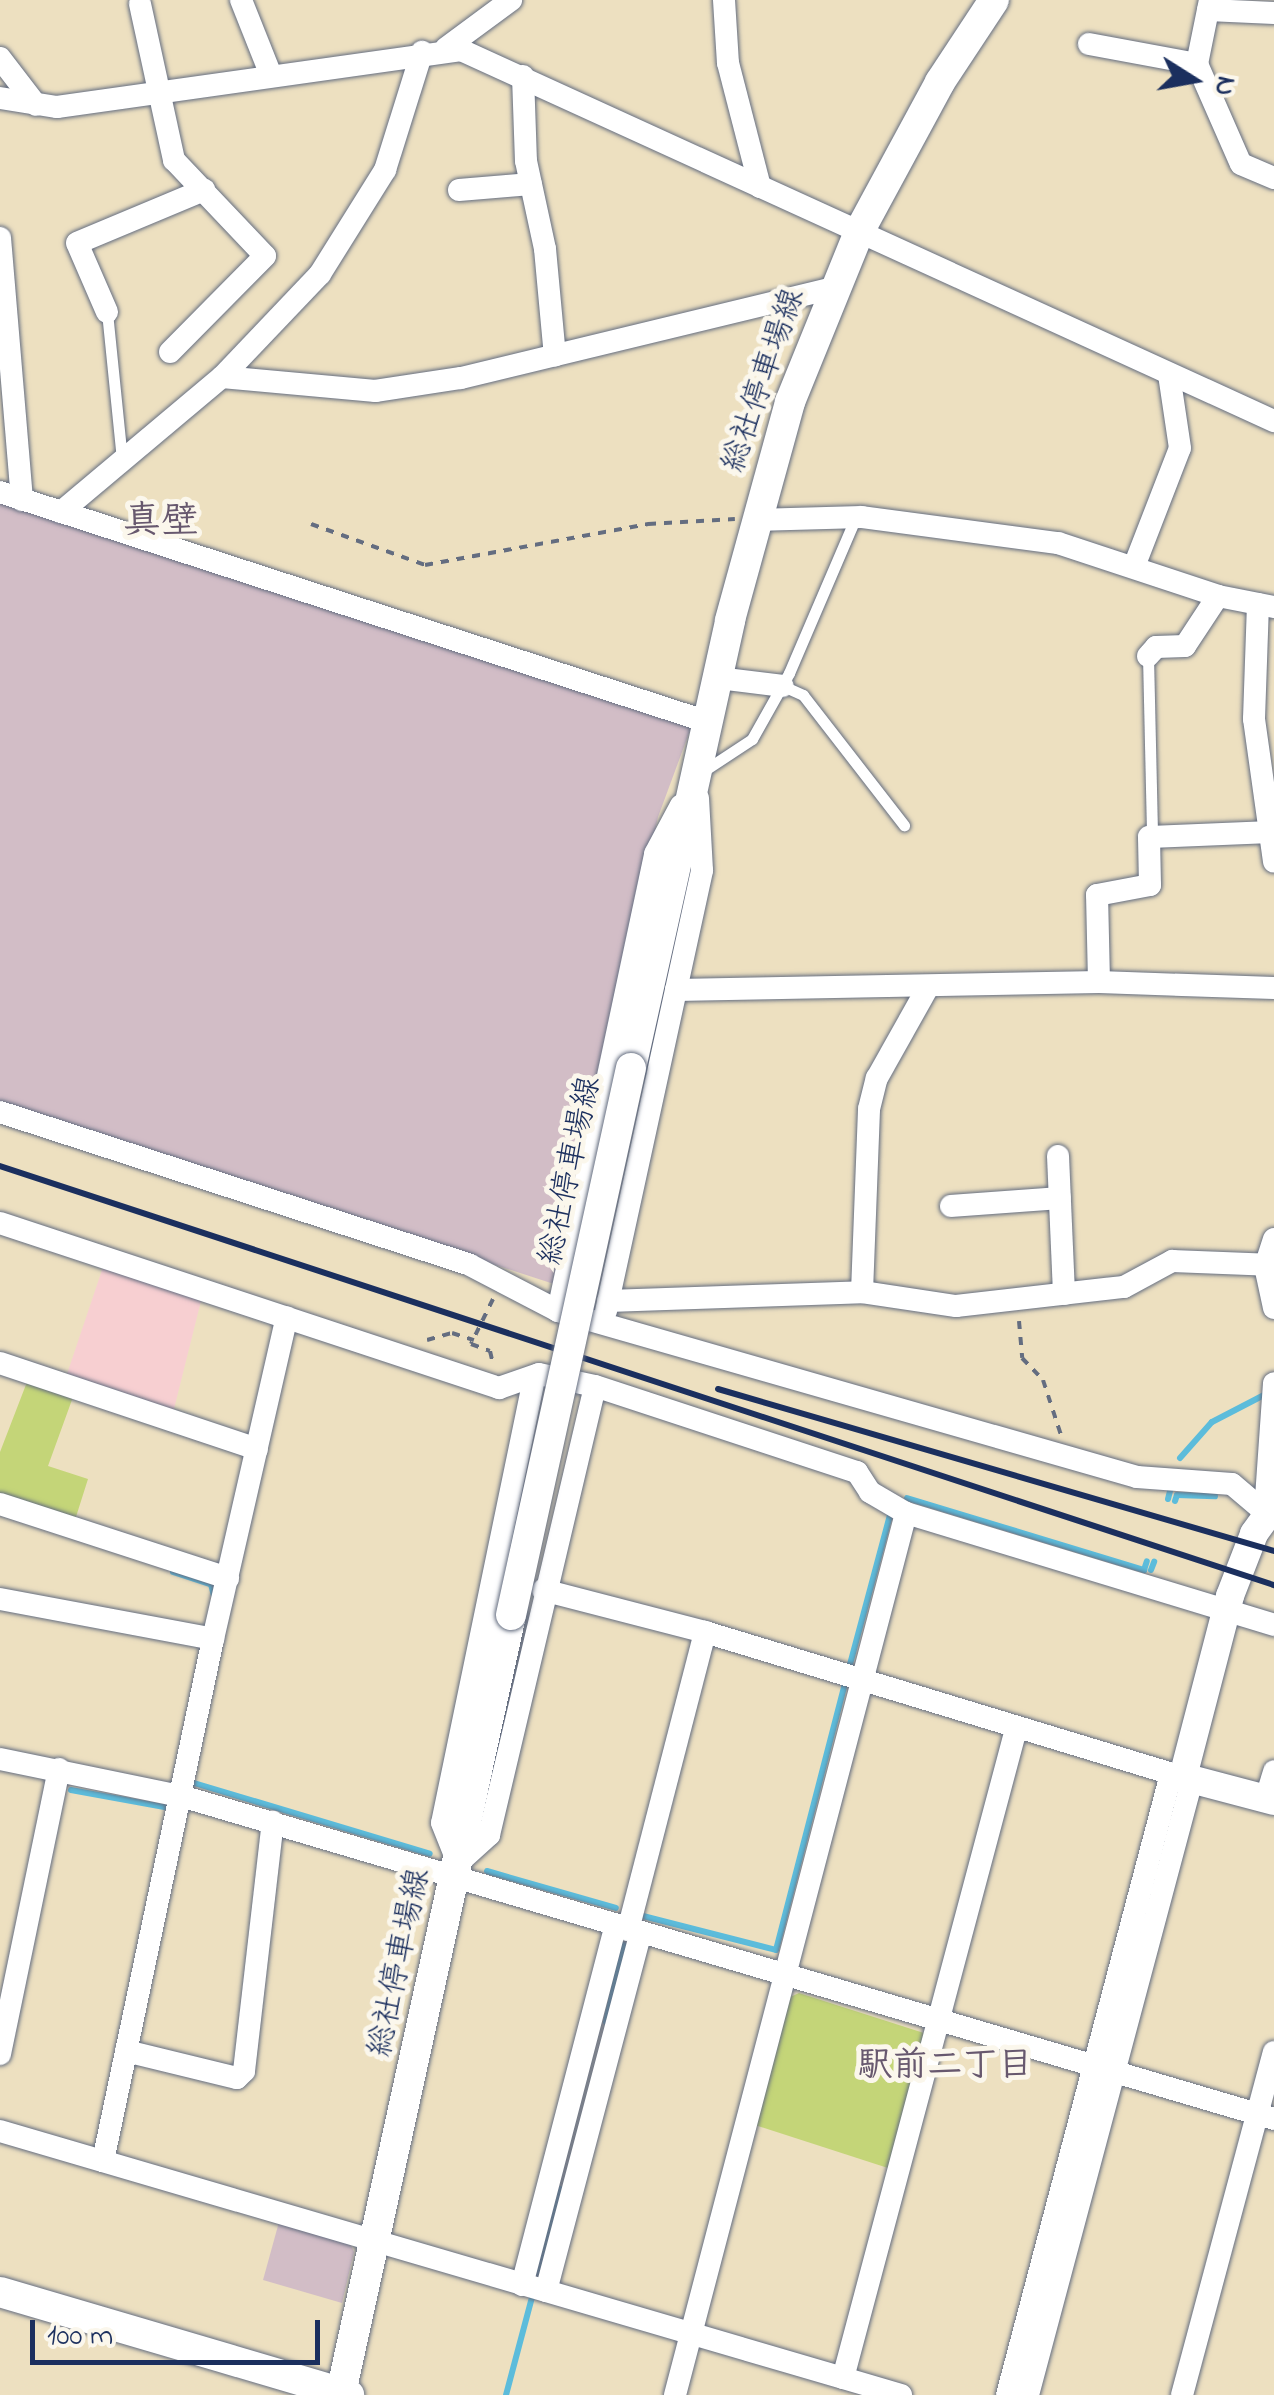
<!DOCTYPE html>
<html>
<head>
<meta charset="utf-8">
<style>
	body { margin:0 }
	#map { position:relative; width:1274px; height:2395px; overflow:hidden; background:#ede0c0; font-family:"Indie Flower","Klee One",sans-serif }
	div>[style] { position:absolute }
	[style*='--x'] { left:calc(var(--x)*1px); top:calc(var(--y)*1px); width:calc(var(--w)*1px); rotate:calc(var(--a)*1deg) }
	.built>* { inset:0; background:#f7cfd1 }
	.industrial>* { inset:0; background:#d2bdc6 }
	.green>* { inset:0; background:#c4d578 }
	.stream>* { height:6px; margin:-3px; padding:0 3px; transform-origin:3px; border-radius:3px; background:#5cbcdb }
	.path>* { height:4px; margin-top:-2px; transform-origin:0; background:repeating-linear-gradient(90deg,#646d80 0 8px,transparent 0 16px) }
	.roads { filter:drop-shadow(0 0 2px #646d80) drop-shadow(0 0 2px #646d80) }
	.service>* { height:11px; margin:-5.5px; padding:0 5.5px; transform-origin:5.5px; border-radius:5.5px; background:#fff }
	.minor>* { height:22px; margin:-11px; padding:0 11px; transform-origin:11px; border-radius:11px; background:#fff }
	.tertiary>* { height:28px; margin:-14px; padding:0 14px; transform-origin:14px; border-radius:14px; background:#fff }
	.secondary>* { height:30px; margin:-15px; padding:0 15px; transform-origin:15px; border-radius:15px; background:#fff }
	.rail>* { height:6px; margin:-3px; padding:0 3px; transform-origin:3px; border-radius:3px; background:#1b2f5e }
	.bridges { filter:drop-shadow(0 0 2px #646d80) drop-shadow(0 0 2px #646d80) }
	.secondary-bridge>* { height:30px; margin:-15px; padding:0 15px; transform-origin:15px; border-radius:15px; background:#fff }
	span { translate:-50% -50%; white-space:nowrap; text-align:center; line-height:1.15; -webkit-text-stroke:10px #fbf7ec; paint-order:stroke }
	.street-label { font-size:32px; color:#1b2f5e }
	.neighbourhood-label { font-size:35px; color:#67586e; font-weight:700 }
	.quarter-label { font-size:38px; color:#67586e; font-weight:700 }
	.north { position:absolute; left:1144px; top:30px; width:100px; height:100px; -webkit-text-stroke:8px #fbf7ec; paint-order:stroke; rotate:101deg; font-size:28px; font-weight:700; line-height:40px; text-align:center; color:#1b2f5e }
	.north::after { content:''; display:block; margin:auto; width:35px; height:45px; background:#1b2f5e; clip-path:polygon(50% 0,100% 100%,50% 72%,0 100%) }
	.scale { position:absolute; left:30px; top:2320px; width:290px; height:45px; box-sizing:border-box; border:5px solid #1b2f5e; border-top:0; padding-left:12px; font-size:30px; line-height:35px; white-space:nowrap; color:#1b2f5e; -webkit-text-stroke:8px #fbf7ec; paint-order:stroke }
</style>
</head>
<body>
<div id="map">
	<div class="built">
		<i style="clip-path:polygon(104px 1264px,202px 1297px,173px 1413px,66px 1377px)"></i>
	</div>
	<div class="industrial">
		<i style="clip-path:polygon(0 500px,692px 725px,658px 817px,554px 1284px,0 1104px)"></i>
		<i style="clip-path:polygon(279px 2222px,350px 2243px,354px 2252px,342px 2303px,263px 2280px)"></i>
	</div>
	<div class="green">
		<i style="clip-path:polygon(27px 1382px,73px 1397px,48px 1466px,88px 1479px,75px 1520px,0 1494px,0 1452px)"></i>
		<i style="clip-path:polygon(799px 1993px,927px 2034px,891px 2169px,755px 2125px,788px 1998px)"></i>
	</div>
	<div class="stream">
		<i style="--x:1180;--y:1458;--w:48;--a:-48.4"></i>
		<i style="--x:1212;--y:1422;--w:63;--a:-27.4"></i>
		<i style="--x:907;--y:1498;--w:248;--a:16.9"></i>
		<i style="--x:1144;--y:1570;--w:9;--a:-72"></i>
		<i style="--x:1168;--y:1499;--w:8;--a:-76"></i>
		<i style="--x:1175;--y:1501;--w:6;--a:-72"></i>
		<i style="--x:1177;--y:1495;--w:38;--a:2"></i>
		<i style="--x:1151;--y:1570;--w:9;--a:-69"></i>
		<i style="--x:173;--y:1572;--w:40;--a:18"></i>
		<i style="--x:211;--y:1584;--w:12;--a:76"></i>
		<i style="--x:849;--y:1668;--w:158;--a:-75"></i>
		<i style="--x:194;--y:1783;--w:246;--a:16.7"></i>
		<i style="--x:71;--y:1790;--w:95;--a:10.4"></i>
		<i style="--x:487;--y:1871;--w:134;--a:16"></i>
		<i style="--x:643;--y:1916;--w:137;--a:14.3"></i>
		<i style="--x:776;--y:1950;--w:279;--a:-75.5"></i>
		<i style="--x:606;--y:2022;--w:79;--a:-76.8"></i>
		<i style="--x:506;--y:2395;--w:213;--a:-75.1"></i>
	</div>
	<div class="path">
		<i style="--x:311;--y:524;--w:121;--a:19.8"></i>
		<i style="--x:425;--y:565;--w:227;--a:-10.4"></i>
		<i style="--x:648;--y:524;--w:87;--a:-3.3"></i>
		<i style="--x:493;--y:1299;--w:50;--a:116.1"></i>
		<i style="--x:471;--y:1344;--w:20;--a:20"></i>
		<i style="--x:490;--y:1351;--w:13;--a:77"></i>
		<i style="--x:1019;--y:1321;--w:37;--a:85"></i>
		<i style="--x:1022;--y:1358;--w:30;--a:46"></i>
		<i style="--x:1043;--y:1380;--w:58;--a:71.9"></i>
		<i style="--x:427;--y:1340;--w:26;--a:-16"></i>
		<i style="--x:452;--y:1333;--w:23;--a:18"></i>
	</div>
	<div class="roads">
		<div class="service">
			<i style="--x:107;--y:312;--w:148;--a:84.2"></i>
			<i style="--x:1148;--y:656;--w:180;--a:88.7"></i>
			<i style="--x:783;--y:686;--w:22;--a:24"></i>
			<i style="--x:803;--y:695;--w:165;--a:52.2"></i>
			<i style="--x:702;--y:772;--w:60;--a:-33.4"></i>
			<i style="--x:752;--y:739;--w:76;--a:-60.7"></i>
			<i style="--x:789;--y:673;--w:170;--a:-66.8"></i>
		</div>
		<div class="minor">
			<i style="--x:241;--y:0;--w:79;--a:68.3"></i>
			<i style="--x:724;--y:0;--w:63;--a:86.4"></i>
			<i style="--x:728;--y:63;--w:128;--a:75.5"></i>
			<i style="--x:1210;--y:0;--w:65;--a:101.5"></i>
			<i style="--x:1197;--y:64;--w:109;--a:66.3"></i>
			<i style="--x:1241;--y:164;--w:36;--a:23"></i>
			<i style="--x:140;--y:4;--w:160;--a:77.7"></i>
			<i style="--x:174;--y:160;--w:132;--a:46.5"></i>
			<i style="--x:265;--y:256;--w:135;--a:134.7"></i>
			<i style="--x:1208;--y:10;--w:66;--a:2.6"></i>
			<i style="--x:1089;--y:44;--w:110;--a:10.5"></i>
			<i style="--x:446;--y:48;--w:81;--a:-36.4"></i>
			<i style="--x:0;--y:58;--w:59;--a:52.5"></i>
			<i style="--x:523;--y:76;--w:85;--a:88"></i>
			<i style="--x:526;--y:161;--w:90;--a:77.8"></i>
			<i style="--x:545;--y:249;--w:107;--a:84.7"></i>
			<i style="--x:0;--y:98;--w:58;--a:9"></i>
			<i style="--x:57;--y:107;--w:408;--a:-8"></i>
			<i style="--x:461;--y:50;--w:894;--a:24.53"></i>
			<i style="--x:459;--y:190;--w:72;--a:-4.8"></i>
			<i style="--x:0;--y:238;--w:263;--a:85.2"></i>
			<i style="--x:107;--y:312;--w:75;--a:-113.5"></i>
			<i style="--x:77;--y:243;--w:138;--a:-22.7"></i>
			<i style="--x:222;--y:377;--w:154;--a:5.2"></i>
			<i style="--x:375;--y:391;--w:87;--a:-8.6"></i>
			<i style="--x:461;--y:378;--w:384;--a:-13.6"></i>
			<i style="--x:0;--y:492;--w:744;--a:18"></i>
			<i style="--x:61;--y:512;--w:210;--a:-40"></i>
			<i style="--x:222;--y:377;--w:142;--a:-46.4"></i>
			<i style="--x:320;--y:274;--w:123;--a:-58"></i>
			<i style="--x:385;--y:170;--w:124;--a:-72.6"></i>
			<i style="--x:755;--y:520;--w:107;--a:-1.6"></i>
			<i style="--x:862;--y:517;--w:198;--a:7.6"></i>
			<i style="--x:1058;--y:543;--w:169;--a:18.3"></i>
			<i style="--x:1218;--y:596;--w:57;--a:11.1"></i>
			<i style="--x:1135;--y:564;--w:124;--a:-68.8"></i>
			<i style="--x:1180;--y:448;--w:75;--a:-98.5"></i>
			<i style="--x:1258;--y:604;--w:115;--a:92"></i>
			<i style="--x:1254;--y:719;--w:144;--a:82"></i>
			<i style="--x:1148;--y:656;--w:12;--a:-48"></i>
			<i style="--x:1156;--y:647;--w:29;--a:-2"></i>
			<i style="--x:1185;--y:646;--w:60;--a:-56.6"></i>
			<i style="--x:718;--y:678;--w:65;--a:7"></i>
			<i style="--x:1099;--y:982;--w:87;--a:-91.3"></i>
			<i style="--x:1097;--y:895;--w:54;--a:-10.7"></i>
			<i style="--x:1150;--y:885;--w:48;--a:-91.2"></i>
			<i style="--x:1149;--y:837;--w:117;--a:-2.4"></i>
			<i style="--x:676;--y:990;--w:423;--a:-1.1"></i>
			<i style="--x:1099;--y:982;--w:175;--a:2"></i>
			<i style="--x:0;--y:1112;--w:494;--a:18"></i>
			<i style="--x:470;--y:1265;--w:99;--a:27.6"></i>
			<i style="--x:558;--y:1311;--w:602;--a:16"></i>
			<i style="--x:1137;--y:1477;--w:95;--a:4.2"></i>
			<i style="--x:1232;--y:1484;--w:43;--a:40.3"></i>
			<i style="--x:1058;--y:1156;--w:138;--a:87.5"></i>
			<i style="--x:951;--y:1206;--w:109;--a:-4.2"></i>
			<i style="--x:0;--y:1223;--w:526;--a:18.3"></i>
			<i style="--x:499;--y:1388;--w:42;--a:-19.3"></i>
			<i style="--x:539;--y:1374;--w:57;--a:12.1"></i>
			<i style="--x:595;--y:1386;--w:276;--a:18.2"></i>
			<i style="--x:857;--y:1472;--w:24;--a:57"></i>
			<i style="--x:870;--y:1492;--w:42;--a:30.3"></i>
			<i style="--x:906;--y:1513;--w:385;--a:16.9"></i>
			<i style="--x:1274;--y:1239;--w:28;--a:108"></i>
			<i style="--x:1265;--y:1266;--w:43;--a:77.9"></i>
			<i style="--x:862;--y:1292;--w:183;--a:-87.8"></i>
			<i style="--x:869;--y:1109;--w:32;--a:-76"></i>
			<i style="--x:877;--y:1078;--w:104;--a:-60.7"></i>
			<i style="--x:608;--y:1301;--w:254;--a:-2"></i>
			<i style="--x:862;--y:1292;--w:95;--a:8.5"></i>
			<i style="--x:956;--y:1306;--w:169;--a:-6.5"></i>
			<i style="--x:1124;--y:1287;--w:55;--a:-28.4"></i>
			<i style="--x:1172;--y:1261;--w:102;--a:2.2"></i>
			<i style="--x:558;--y:1311;--w:467;--a:-78"></i>
			<i style="--x:655;--y:854;--w:55;--a:-62"></i>
			<i style="--x:606;--y:1311;--w:451;--a:-77.7"></i>
			<i style="--x:702;--y:870;--w:72;--a:-93.2"></i>
			<i style="--x:0;--y:1363;--w:271;--a:18.5"></i>
			<i style="--x:534;--y:1379;--w:453;--a:101.7"></i>
			<i style="--x:442;--y:1823;--w:43;--a:68.2"></i>
			<i style="--x:458;--y:1863;--w:42;--a:-42.1"></i>
			<i style="--x:489;--y:1835;--w:461;--a:-76.7"></i>
			<i style="--x:0;--y:1504;--w:240;--a:18"></i>
			<i style="--x:1265;--y:1512;--w:129;--a:-86"></i>
			<i style="--x:543;--y:1590;--w:167;--a:14.5"></i>
			<i style="--x:705;--y:1632;--w:500;--a:16.9"></i>
			<i style="--x:0;--y:1599;--w:217;--a:10.6"></i>
			<i style="--x:213;--y:1639;--w:330;--a:-77.1"></i>
			<i style="--x:0;--y:1759;--w:185;--a:11.6"></i>
			<i style="--x:181;--y:1796;--w:1140;--a:16.46"></i>
			<i style="--x:1266;--y:1798;--w:28;--a:-73"></i>
			<i style="--x:628;--y:1930;--w:308;--a:-75.5"></i>
			<i style="--x:126;--y:2051;--w:114;--a:13.7"></i>
			<i style="--x:237;--y:2078;--w:10;--a:-45"></i>
			<i style="--x:244;--y:2071;--w:251;--a:-83.4"></i>
			<i style="--x:0;--y:2054;--w:291;--a:-78.3"></i>
			<i style="--x:0;--y:2131;--w:939;--a:16.33"></i>
			<i style="--x:103;--y:2161;--w:533;--a:-78.1"></i>
			<i style="--x:522;--y:2285;--w:372;--a:-75.4"></i>
			<i style="--x:546;--y:2291;--w:368;--a:-75.2"></i>
			<i style="--x:843;--y:2378;--w:672;--a:-75.07"></i>
			<i style="--x:675;--y:2395;--w:912;--a:-75.32"></i>
			<i style="--x:1007;--y:2395;--w:631;--a:-75.21"></i>
			<i style="--x:1168;--y:1785;--w:17;--a:-28"></i>
			<i style="--x:1028;--y:2395;--w:625;--a:-75.07"></i>
			<i style="--x:1189;--y:1791;--w:15;--a:-113"></i>
			<i style="--x:1182;--y:2395;--w:355;--a:-75"></i>
		</div>
		<div class="tertiary">
			<i style="--x:1274;--y:1506;--w:34;--a:126"></i>
			<i style="--x:1254;--y:1534;--w:66;--a:111.2"></i>
			<i style="--x:1230;--y:1596;--w:187;--a:104.6"></i>
			<i style="--x:1183;--y:1777;--w:94;--a:14.8"></i>
		</div>
		<div class="secondary">
			<i style="--x:631;--y:1068;--w:459;--a:-77.5"></i>
			<i style="--x:730;--y:620;--w:226;--a:-74.6"></i>
			<i style="--x:790;--y:402;--w:183;--a:-67.9"></i>
			<i style="--x:859;--y:232;--w:170;--a:-61.6"></i>
			<i style="--x:940;--y:82;--w:98;--a:-56.6"></i>
			<i style="--x:0;--y:2292;--w:364;--a:16.4"></i>
			<i style="--x:341;--y:2393;--w:796;--a:-77.67"></i>
		</div>
	</div>
	<div class="rail">
		<i style="--x:0;--y:1166;--w:1341;--a:18.21"></i>
		<i style="--x:718;--y:1389;--w:579;--a:16.24"></i>
	</div>
	<div class="bridges">
		<div class="secondary-bridge">
			<i style="--x:511;--y:1615;--w:560;--a:-77.63"></i>
		</div>
	</div>
	<div class="street-label">
		<span style="left:765px;top:381px;rotate:-71deg">総社停車場線</span>
		<span style="left:572px;top:1171px;rotate:-78deg">総社停車場線</span>
		<span style="left:401px;top:1963px;rotate:-78deg">総社停車場線</span>
	</div>
	<div class="neighbourhood-label">
		<span style="left:945px;top:2067px">駅前二丁目</span>
	</div>
	<div class="quarter-label">
		<span style="left:161px;top:524px">真壁</span>
	</div>
	<div class="north">N</div>
	<div class="scale">100 m</div>
</div>
</body>
</html>
